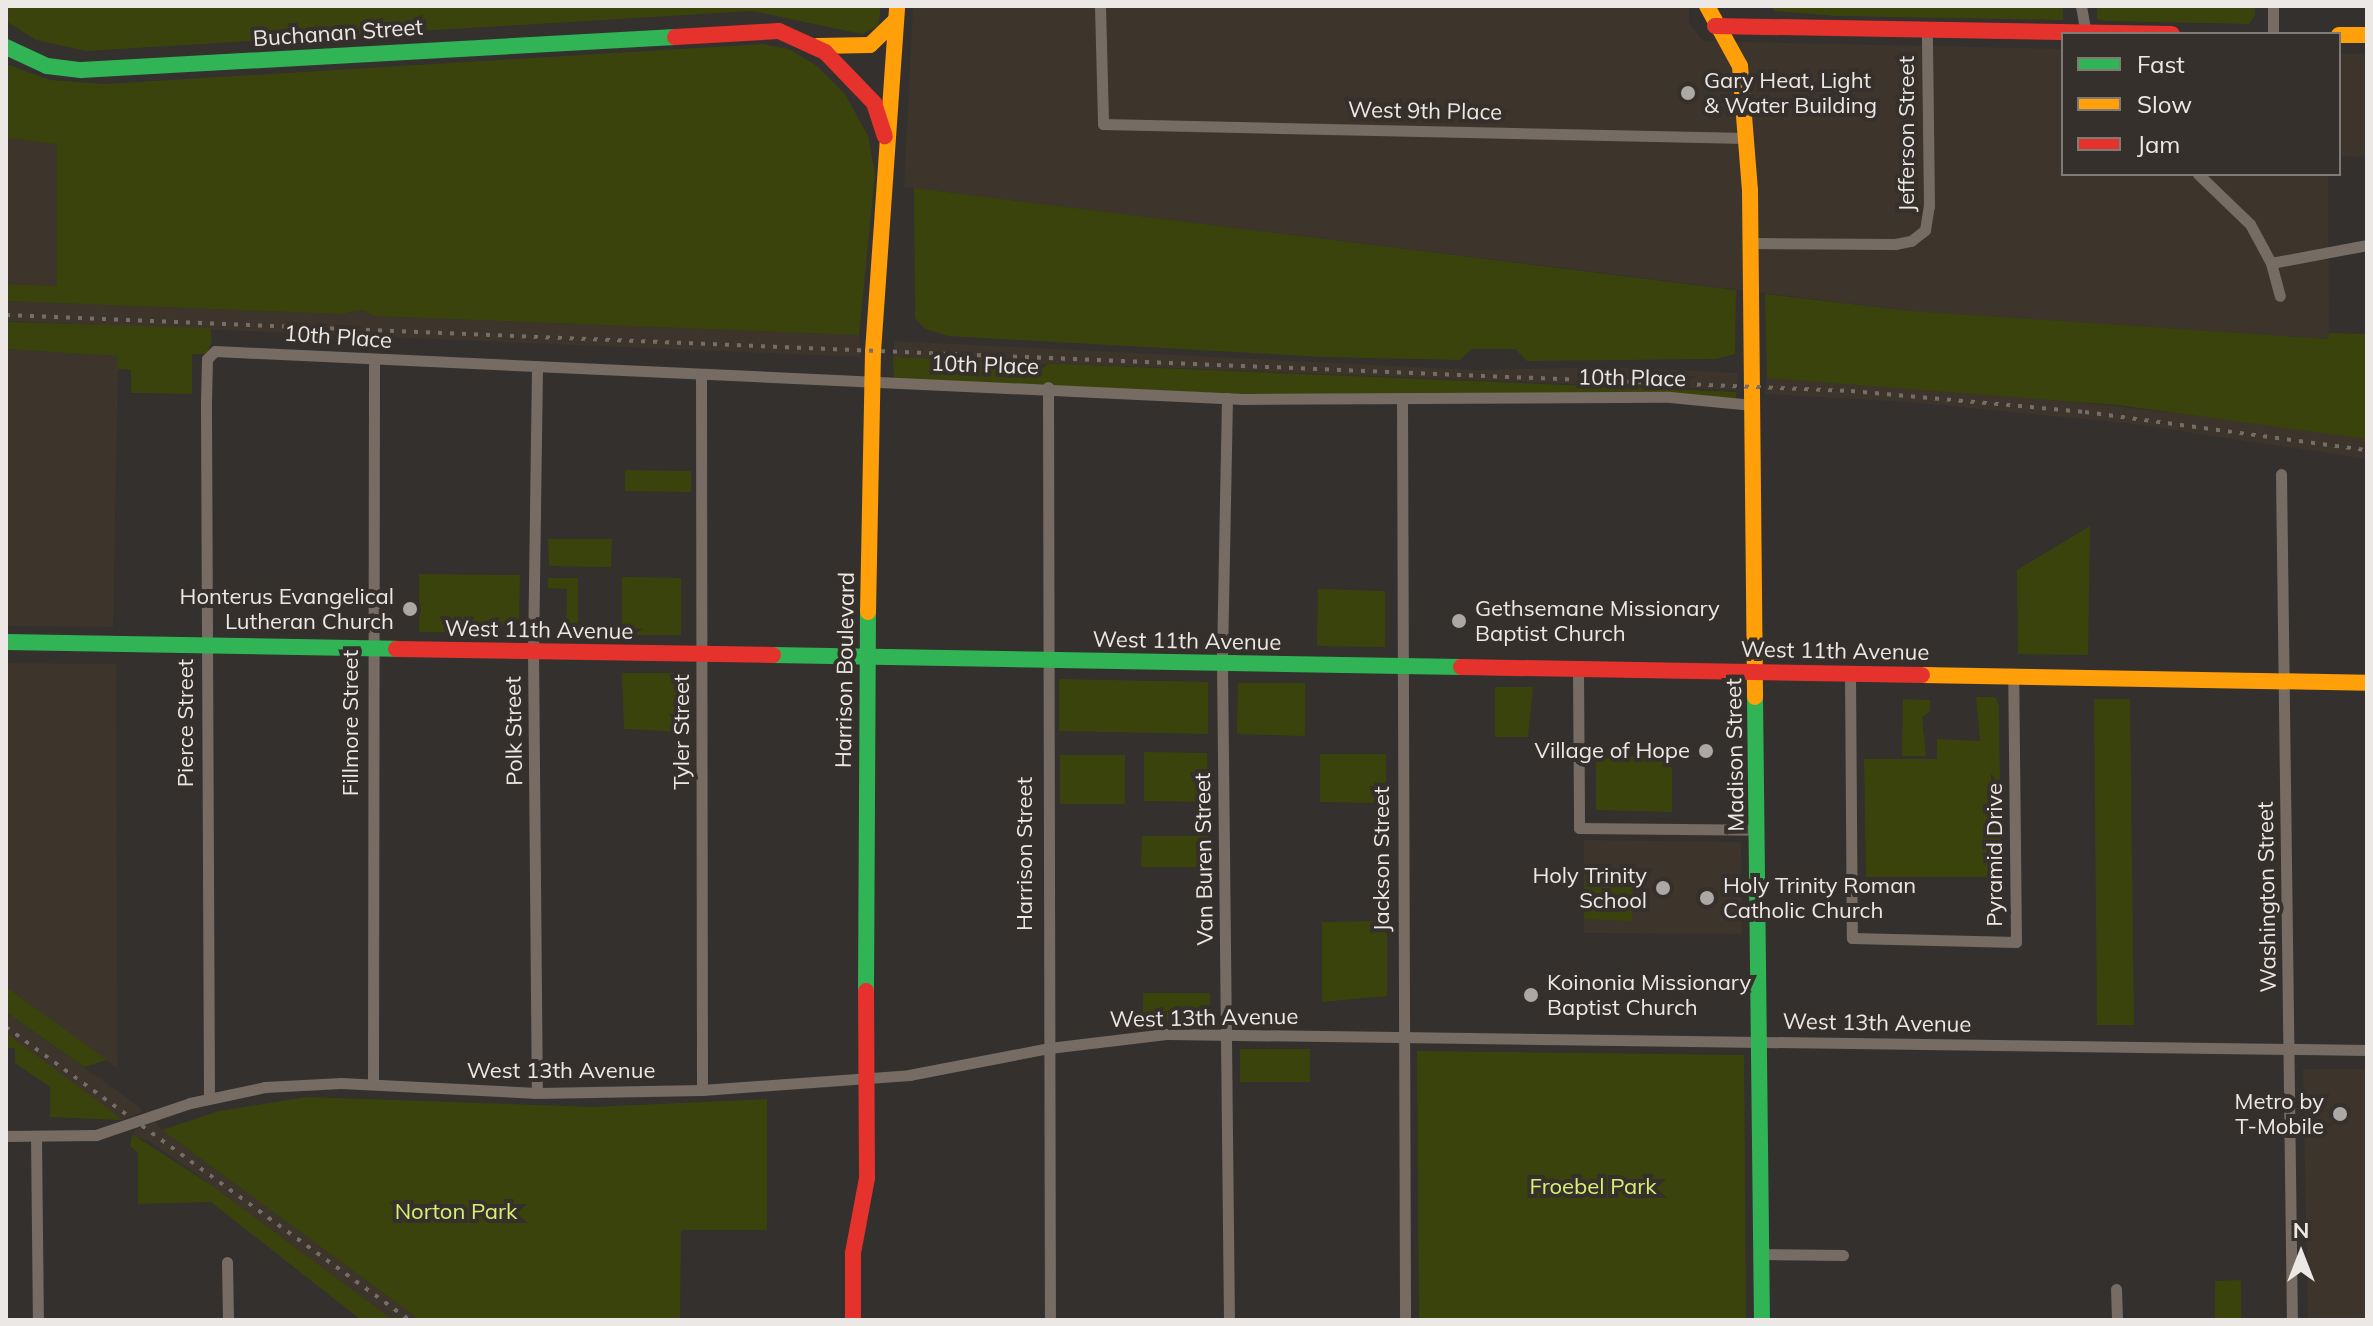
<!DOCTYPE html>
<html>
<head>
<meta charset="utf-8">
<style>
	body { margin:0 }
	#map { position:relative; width:2373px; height:1326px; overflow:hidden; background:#33302d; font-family:Mulish,sans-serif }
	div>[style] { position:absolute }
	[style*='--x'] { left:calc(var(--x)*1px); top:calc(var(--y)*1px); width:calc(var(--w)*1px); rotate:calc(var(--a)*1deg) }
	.built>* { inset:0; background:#3d352b }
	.green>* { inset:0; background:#3b430c }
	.street>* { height:11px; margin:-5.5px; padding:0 5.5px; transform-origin:5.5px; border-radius:5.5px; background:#766c63 }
	.fast>* { height:16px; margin:-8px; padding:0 8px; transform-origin:8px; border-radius:8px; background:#30b455 }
	.slow>* { height:16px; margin:-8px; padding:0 8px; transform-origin:8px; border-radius:8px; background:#ff9f0a }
	.jam>* { height:16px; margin:-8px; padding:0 8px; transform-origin:8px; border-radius:8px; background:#e5322d }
	.rail>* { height:4px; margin-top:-2px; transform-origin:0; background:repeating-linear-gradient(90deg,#746d68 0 4px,transparent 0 12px) }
	.dots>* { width:22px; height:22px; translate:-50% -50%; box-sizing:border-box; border:4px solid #35302b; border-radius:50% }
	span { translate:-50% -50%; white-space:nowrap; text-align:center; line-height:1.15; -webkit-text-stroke:8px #35302b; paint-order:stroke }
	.street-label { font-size:22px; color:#ece8e5 }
	.poi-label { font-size:22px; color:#ece8e5 }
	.left { translate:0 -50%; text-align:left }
	.right { translate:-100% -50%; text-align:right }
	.park-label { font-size:22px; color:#d8f172 }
	.frame { position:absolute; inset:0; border:8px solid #ece8e5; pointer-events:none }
	.legend { position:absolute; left:2061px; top:32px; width:280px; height:144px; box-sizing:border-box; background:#35302b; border:2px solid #7e7a75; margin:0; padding:10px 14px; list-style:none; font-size:24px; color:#ece8e5 }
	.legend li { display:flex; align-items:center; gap:16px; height:40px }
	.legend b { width:40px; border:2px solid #7e7a75 }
	.north { position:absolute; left:2261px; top:1214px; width:80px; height:80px; -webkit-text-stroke:6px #35302b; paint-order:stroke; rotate:0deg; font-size:22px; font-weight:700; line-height:32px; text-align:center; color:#ece8e5 }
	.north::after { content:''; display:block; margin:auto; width:28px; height:36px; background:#ece8e5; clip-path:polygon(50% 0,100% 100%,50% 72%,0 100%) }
</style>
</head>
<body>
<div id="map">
	<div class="built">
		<i style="clip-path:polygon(913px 6px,1689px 6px,1689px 23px,1703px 41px,2063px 49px,2063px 174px,2328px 174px,2329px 339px,1911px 311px,904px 187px)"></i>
		<i style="clip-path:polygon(2339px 54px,2367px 54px,2367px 157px,2339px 156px)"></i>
		<i style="clip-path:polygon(6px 138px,57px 143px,57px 286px,6px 284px)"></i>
		<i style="clip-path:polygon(6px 301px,341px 314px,363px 310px,374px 316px,859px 335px,861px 357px,6px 321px)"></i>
		<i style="clip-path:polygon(894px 341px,1475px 370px,1614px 367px,1738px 373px,1737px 390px,893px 357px)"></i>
		<i style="clip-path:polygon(6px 349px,118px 356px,113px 627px,6px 626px)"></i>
		<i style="clip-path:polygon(1767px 376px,1950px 388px,2264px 423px,2367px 439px,2367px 459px,2134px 424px,1909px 402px,1765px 394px)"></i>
		<i style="clip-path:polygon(6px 663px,116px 664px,117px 1068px,6px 987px)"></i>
		<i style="clip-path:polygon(1584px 840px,1741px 842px,1742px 934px,1584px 933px)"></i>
		<i style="clip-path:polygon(6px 1012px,140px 1107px,142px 1112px,121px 1120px,6px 1033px)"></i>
		<i style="clip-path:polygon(2303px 1069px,2367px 1069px,2367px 1320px,2308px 1320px)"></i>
		<i style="clip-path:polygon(155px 1121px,162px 1130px,420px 1320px,393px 1320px,214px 1187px,149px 1141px,134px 1137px,135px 1130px)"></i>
	</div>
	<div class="green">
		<i style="clip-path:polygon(6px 6px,881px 6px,878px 26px,862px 34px,752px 11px,86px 51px,36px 40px,6px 21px)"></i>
		<i style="clip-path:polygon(1774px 6px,2063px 6px,2063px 20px,1837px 16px,1774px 11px)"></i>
		<i style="clip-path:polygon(2097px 6px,2255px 6px,2255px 15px,2249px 24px,2106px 21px,2097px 19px)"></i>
		<i style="clip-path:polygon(762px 44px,789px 49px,817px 66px,845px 94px,868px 136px,875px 174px,859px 335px,374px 316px,363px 310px,341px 314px,6px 301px,6px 284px,57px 286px,57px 144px,6px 138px,6px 64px,50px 80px,105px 84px)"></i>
		<i style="clip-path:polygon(914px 188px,1736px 290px,1735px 354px,1715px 359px,1527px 361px,1515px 349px,1472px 349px,1460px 360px,1324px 357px,948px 336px,925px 329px,915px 318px)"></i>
		<i style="clip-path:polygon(1765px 294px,1911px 311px,2328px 339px,2329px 333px,2367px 334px,2367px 439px,2118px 405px,1767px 378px)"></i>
		<i style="clip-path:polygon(6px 322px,210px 328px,212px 340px,207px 354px,192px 354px,192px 394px,131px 393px,131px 370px,118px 369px,117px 356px,6px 349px)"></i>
		<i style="clip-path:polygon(893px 357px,1736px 392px,1736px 398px,1251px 395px,894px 378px)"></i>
		<i style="clip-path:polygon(625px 470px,691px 471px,691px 492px,625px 491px)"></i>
		<i style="clip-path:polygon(2090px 526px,2088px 655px,2018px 654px,2017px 570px)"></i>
		<i style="clip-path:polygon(548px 539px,612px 539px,611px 567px,549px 566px)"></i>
		<i style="clip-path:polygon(419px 574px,520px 575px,519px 626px,500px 625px,499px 633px,419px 632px)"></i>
		<i style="clip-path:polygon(622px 577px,681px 578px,681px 635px,622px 635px)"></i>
		<i style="clip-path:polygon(548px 578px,578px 578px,578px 634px,566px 633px,567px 589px,548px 588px)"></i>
		<i style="clip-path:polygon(1318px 589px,1385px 591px,1385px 647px,1317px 646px)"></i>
		<i style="clip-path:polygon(622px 673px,683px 673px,684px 732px,624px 729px)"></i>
		<i style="clip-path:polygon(1059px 679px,1208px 682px,1208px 734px,1059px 731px)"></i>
		<i style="clip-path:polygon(1238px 683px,1305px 683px,1305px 736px,1237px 734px)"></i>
		<i style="clip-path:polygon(1495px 687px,1533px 687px,1528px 737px,1495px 737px)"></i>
		<i style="clip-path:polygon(1976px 697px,1995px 697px,1999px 705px,2001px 877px,1866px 877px,1864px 759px,1937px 759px,1937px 739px,1980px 741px)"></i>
		<i style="clip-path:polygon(1903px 699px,1930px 700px,1930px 712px,1922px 717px,1926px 756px,1902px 756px)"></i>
		<i style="clip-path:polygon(2094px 699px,2130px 699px,2134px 1025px,2097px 1025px)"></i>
		<i style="clip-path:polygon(1144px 752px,1207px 753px,1208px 802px,1144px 801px)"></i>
		<i style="clip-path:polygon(1320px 754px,1386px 754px,1386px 803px,1320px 802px)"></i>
		<i style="clip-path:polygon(1060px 755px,1125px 755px,1125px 804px,1060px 804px)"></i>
		<i style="clip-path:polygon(1596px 756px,1672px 757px,1672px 812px,1596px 810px)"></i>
		<i style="clip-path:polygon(1142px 836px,1209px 836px,1209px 867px,1141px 867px)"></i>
		<i style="clip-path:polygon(1585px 873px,1632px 875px,1632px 921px,1584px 919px)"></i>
		<i style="clip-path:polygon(1387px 921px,1387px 996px,1322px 1002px,1322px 922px)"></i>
		<i style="clip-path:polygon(6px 987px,107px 1060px,84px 1067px,6px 1012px)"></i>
		<i style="clip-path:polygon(1143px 993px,1210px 993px,1210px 1020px,1143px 1023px)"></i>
		<i style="clip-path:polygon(6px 1033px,114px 1113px,121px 1120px,50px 1117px,50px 1087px,15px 1063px,15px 1048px,6px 1048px)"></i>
		<i style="clip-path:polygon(1240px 1049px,1310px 1049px,1310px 1082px,1240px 1082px)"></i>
		<i style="clip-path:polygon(1417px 1051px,1744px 1055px,1746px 1320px,1419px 1320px)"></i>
		<i style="clip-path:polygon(307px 1097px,592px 1107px,767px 1099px,767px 1230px,681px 1230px,680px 1320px,420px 1320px,162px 1130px,219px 1111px)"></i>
		<i style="clip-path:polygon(132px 1134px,214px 1187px,393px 1320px,361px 1320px,211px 1202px,138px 1204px,138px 1153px,130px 1146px)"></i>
		<i style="clip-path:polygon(2241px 1280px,2241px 1320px,2215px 1320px,2215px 1281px)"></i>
	</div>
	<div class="street">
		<i style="--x:1100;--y:6;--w:118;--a:88.5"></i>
		<i style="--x:1103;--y:124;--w:644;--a:1.25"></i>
		<i style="--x:2081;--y:6;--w:28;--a:80"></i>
		<i style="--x:2273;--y:6;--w:28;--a:90"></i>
		<i style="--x:2198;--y:174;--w:72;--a:43.9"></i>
		<i style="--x:2250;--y:224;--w:44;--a:61.7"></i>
		<i style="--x:2271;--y:263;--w:34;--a:75"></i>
		<i style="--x:1752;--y:243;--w:143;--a:0.4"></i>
		<i style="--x:1895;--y:244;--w:16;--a:-11"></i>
		<i style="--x:1911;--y:241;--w:18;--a:-38"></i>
		<i style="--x:1925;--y:230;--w:24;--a:-81"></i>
		<i style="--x:1929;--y:206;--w:176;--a:-90.7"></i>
		<i style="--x:2271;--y:263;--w:98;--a:-10.6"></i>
		<i style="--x:537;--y:368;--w:283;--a:90.8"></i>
		<i style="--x:533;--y:651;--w:442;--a:89.5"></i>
		<i style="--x:701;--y:375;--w:715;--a:89.92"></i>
		<i style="--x:1048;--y:387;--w:933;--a:89.88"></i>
		<i style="--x:1227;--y:398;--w:266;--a:91.1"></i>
		<i style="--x:1222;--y:664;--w:656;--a:89.39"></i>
		<i style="--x:1402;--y:398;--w:922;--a:89.81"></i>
		<i style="--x:2281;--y:474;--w:846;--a:89.26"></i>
		<i style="--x:1578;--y:670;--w:158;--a:89.6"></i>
		<i style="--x:1579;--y:828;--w:178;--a:0.6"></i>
		<i style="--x:1850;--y:673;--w:265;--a:89.6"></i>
		<i style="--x:1852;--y:938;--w:164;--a:1.4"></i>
		<i style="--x:2016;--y:942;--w:266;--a:-90.6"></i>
		<i style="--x:373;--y:1084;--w:723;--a:-89.92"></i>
		<i style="--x:209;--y:1098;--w:697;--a:-90.25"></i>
		<i style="--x:206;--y:401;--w:42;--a:-88.6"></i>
		<i style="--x:207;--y:359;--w:11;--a:-45"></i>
		<i style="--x:215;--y:351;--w:1029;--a:2.67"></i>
		<i style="--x:1243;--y:399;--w:427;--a:-0.3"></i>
		<i style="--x:1670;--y:397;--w:83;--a:5.5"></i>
		<i style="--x:6;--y:1136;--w:90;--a:-0.6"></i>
		<i style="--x:96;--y:1135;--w:99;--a:-18.8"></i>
		<i style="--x:190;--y:1103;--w:77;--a:-12"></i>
		<i style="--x:265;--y:1087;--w:76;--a:-3"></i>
		<i style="--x:341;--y:1083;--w:196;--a:2.9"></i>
		<i style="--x:537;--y:1093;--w:165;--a:-1"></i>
		<i style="--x:702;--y:1090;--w:208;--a:-4.1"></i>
		<i style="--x:909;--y:1075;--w:143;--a:-10.9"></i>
		<i style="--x:1049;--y:1048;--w:118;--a:-6.8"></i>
		<i style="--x:1166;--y:1034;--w:1201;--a:0.76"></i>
		<i style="--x:36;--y:1137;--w:183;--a:89.4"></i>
		<i style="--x:1761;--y:1254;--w:82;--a:0.7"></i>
		<i style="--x:227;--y:1262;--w:58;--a:89"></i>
		<i style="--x:2116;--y:1289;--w:31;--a:88"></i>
	</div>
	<div class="fast">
		<i style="--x:6;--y:47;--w:45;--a:24.9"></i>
		<i style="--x:47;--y:66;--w:34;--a:7"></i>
		<i style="--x:81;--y:70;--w:595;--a:-3.18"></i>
		<i style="--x:6;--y:642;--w:390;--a:1"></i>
		<i style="--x:773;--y:655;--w:688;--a:1"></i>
		<i style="--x:1755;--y:697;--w:623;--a:89.36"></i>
		<i style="--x:866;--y:991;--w:379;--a:-89.7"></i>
	</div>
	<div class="slow">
		<i style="--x:1707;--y:6;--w:68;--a:61.2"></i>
		<i style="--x:1740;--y:66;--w:125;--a:85.4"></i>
		<i style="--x:1750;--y:191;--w:506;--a:89.43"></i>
		<i style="--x:2339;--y:35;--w:28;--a:0"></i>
		<i style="--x:817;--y:46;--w:53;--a:-1.1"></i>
		<i style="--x:870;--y:45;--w:35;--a:-44"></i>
		<i style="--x:868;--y:612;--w:260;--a:-88.9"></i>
		<i style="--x:873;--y:352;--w:347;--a:-86"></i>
		<i style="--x:1922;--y:675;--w:445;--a:1"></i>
	</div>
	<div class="jam">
		<i style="--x:1715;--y:26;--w:457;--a:1"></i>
		<i style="--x:675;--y:37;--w:104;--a:-3.3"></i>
		<i style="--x:779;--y:31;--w:51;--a:24.5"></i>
		<i style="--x:825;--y:52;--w:71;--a:46.1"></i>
		<i style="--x:874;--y:103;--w:35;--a:72"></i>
		<i style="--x:396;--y:649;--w:377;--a:0.9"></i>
		<i style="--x:1461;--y:667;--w:461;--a:1"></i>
		<i style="--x:853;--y:1320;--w:67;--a:-90"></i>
		<i style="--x:853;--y:1253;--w:76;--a:-79.4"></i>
		<i style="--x:867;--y:1178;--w:187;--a:-90.3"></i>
	</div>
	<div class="rail">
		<i style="--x:6;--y:315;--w:1847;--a:2.36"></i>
		<i style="--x:1851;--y:391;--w:235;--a:5.1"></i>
		<i style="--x:2085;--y:412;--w:285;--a:7.7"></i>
		<i style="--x:6;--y:1027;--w:498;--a:36"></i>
	</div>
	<div class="dots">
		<i style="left:1688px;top:93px;background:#aba8a5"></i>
		<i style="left:410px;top:609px;background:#aba8a5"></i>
		<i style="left:1459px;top:621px;background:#aba8a5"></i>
		<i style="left:1706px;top:751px;background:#aba8a5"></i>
		<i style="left:1663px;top:888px;background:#aba8a5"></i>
		<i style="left:1707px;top:898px;background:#aba8a5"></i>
		<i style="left:1531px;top:995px;background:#aba8a5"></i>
		<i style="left:2340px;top:1114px;background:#aba8a5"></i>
	</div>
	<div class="street-label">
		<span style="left:338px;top:33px;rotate:-4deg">Buchanan Street</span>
		<span style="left:1425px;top:111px;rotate:1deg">West 9th Place</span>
		<span style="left:1907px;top:134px;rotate:-90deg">Jefferson Street</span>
		<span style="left:338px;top:337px;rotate:4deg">10th Place</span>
		<span style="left:985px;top:365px;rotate:2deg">10th Place</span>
		<span style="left:1632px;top:378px;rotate:1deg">10th Place</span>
		<span style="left:539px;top:630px;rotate:1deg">West 11th Avenue</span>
		<span style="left:1187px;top:641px;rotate:1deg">West 11th Avenue</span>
		<span style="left:1835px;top:651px;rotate:1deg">West 11th Avenue</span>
		<span style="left:845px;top:670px;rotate:-89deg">Harrison Boulevard</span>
		<span style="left:186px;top:723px;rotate:-90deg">Pierce Street</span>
		<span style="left:351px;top:723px;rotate:-90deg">Fillmore Street</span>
		<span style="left:514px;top:731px;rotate:-91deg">Polk Street</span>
		<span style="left:682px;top:732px;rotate:-90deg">Tyler Street</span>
		<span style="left:1735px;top:755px;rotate:-91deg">Madison Street</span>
		<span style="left:1025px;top:854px;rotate:-90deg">Harrison Street</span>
		<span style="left:1995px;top:855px;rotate:-90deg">Pyramid Drive</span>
		<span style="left:1204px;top:859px;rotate:-91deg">Van Buren Street</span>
		<span style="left:1382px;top:859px;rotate:-90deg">Jackson Street</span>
		<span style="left:2267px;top:897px;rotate:-91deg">Washington Street</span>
		<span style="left:1204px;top:1018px;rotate:-1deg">West 13th Avenue</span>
		<span style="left:1877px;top:1023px;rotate:1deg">West 13th Avenue</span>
		<span style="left:561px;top:1071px">West 13th Avenue</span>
	</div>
	<div class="poi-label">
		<span class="left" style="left:1704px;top:93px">Gary Heat, Light<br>&amp; Water Building</span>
		<span class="right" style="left:394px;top:609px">Honterus Evangelical<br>Lutheran Church</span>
		<span class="left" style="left:1475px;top:621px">Gethsemane Missionary<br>Baptist Church</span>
		<span class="right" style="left:1690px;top:751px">Village of Hope</span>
		<span class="right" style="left:1647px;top:888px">Holy Trinity<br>School</span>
		<span class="left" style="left:1723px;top:898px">Holy Trinity Roman<br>Catholic Church</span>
		<span class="left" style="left:1547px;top:995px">Koinonia Missionary<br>Baptist Church</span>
		<span class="right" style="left:2324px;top:1114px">Metro by<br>T-Mobile</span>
	</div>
	<div class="park-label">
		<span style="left:1593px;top:1187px">Froebel Park</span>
		<span style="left:456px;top:1212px">Norton Park</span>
	</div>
	<div class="frame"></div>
	<ul class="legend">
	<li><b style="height:10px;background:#30b455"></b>Fast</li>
	<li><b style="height:10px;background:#ff9f0a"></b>Slow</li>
	<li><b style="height:10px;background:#e5322d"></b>Jam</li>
	</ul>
	<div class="north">N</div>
</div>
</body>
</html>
